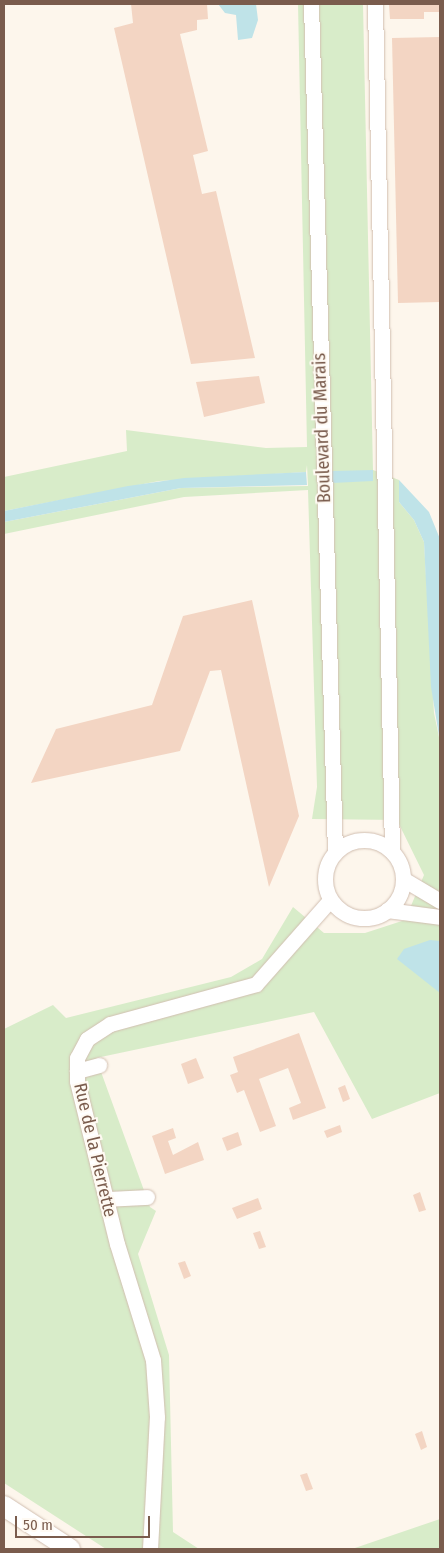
<!DOCTYPE html>
<html>
<head>
<meta charset="utf-8">
<style>
	body { margin:0 }
	#map { position:relative; width:444px; height:1553px; overflow:hidden; background:#fdf6ec; font-family:"Fira Sans Condensed",sans-serif }
	div>[style] { position:absolute }
	[style*='--x'] { left:calc(var(--x)*1px); top:calc(var(--y)*1px); width:calc(var(--w)*1px); rotate:calc(var(--a)*1deg) }
	.green>* { inset:0; background:#d8ecc9 }
	.water>* { inset:0; background:#bfe3e8 }
	.building>* { inset:0; background:#f3d5c3 }
	.roads { filter:drop-shadow(0 0 1px #d1beb0) drop-shadow(0 0 1px #d1beb0) }
	.minor>* { height:15px; margin:-7.5px; padding:0 7.5px; transform-origin:7.5px; border-radius:7.5px; background:#fff }
	.minor>.ring { margin:-7.5px; padding:0; box-sizing:content-box; background:none; border:15px solid #fff; border-radius:50% }
	.tertiary>* { height:20px; margin:-10px; padding:0 10px; transform-origin:10px; border-radius:10px; background:#fff }
	span { translate:-50% -50%; white-space:nowrap; text-align:center; line-height:1.15; -webkit-text-stroke:4px #fffaf3; paint-order:stroke }
	.street-label { font-size:18px; color:#7a5c4d }
	.frame { position:absolute; inset:0; border:5px solid #7a5c4d; pointer-events:none }
	.scale { position:absolute; left:15px; top:1516px; width:135px; height:22px; box-sizing:border-box; border:2px solid #7a5c4d; border-top:0; padding-left:6px; font-size:15px; line-height:18px; white-space:nowrap; color:#7a5c4d; -webkit-text-stroke:4px #fffaf3; paint-order:stroke }
</style>
</head>
<body>
<div id="map">
	<div class="green">
		<i style="clip-path:polygon(298px 4px,363px 4px,373px 470px,399px 480px,399px 502px,414px 520px,424px 542px,434px 713px,440px 742px,440px 1093px,372px 1119px,314px 1012px,96px 1058px,150px 1207px,156px 1211px,138px 1254px,169px 1355px,173px 1532px,199px 1549px,106px 1549px,4px 1483px,4px 1029px,53px 1005px,66px 1018px,231px 977px,262px 959px,293px 907px,324px 933px,365px 933px,405px 920px,424px 875px,397px 820px,312px 819px,317px 787px,308px 490px,184px 497px,4px 534px,4px 522px,181px 488px,308px 486px,307px 465px,306px 472px,159px 481px,4px 511px,4px 477px,127px 451px,126px 430px,266px 448px,307px 447px)"></i>
		<i style="clip-path:polygon(440px 1519px,440px 1549px,352px 1549px)"></i>
	</div>
	<div class="water">
		<i style="clip-path:polygon(218px 4px,256px 4px,258px 20px,252px 38px,238px 40px,236px 15px,225px 13px)"></i>
		<i style="clip-path:polygon(373px 470px,373px 481px,332px 483px,332px 471px)"></i>
		<i style="clip-path:polygon(306px 472px,307px 485px,181px 488px,4px 522px,4px 511px,128px 486px,184px 478px)"></i>
		<i style="clip-path:polygon(399px 480px,429px 512px,440px 539px,440px 742px,431px 687px,424px 542px,414px 520px,399px 502px)"></i>
		<i style="clip-path:polygon(430px 940px,440px 941px,440px 993px,397px 959px,404px 949px)"></i>
	</div>
	<div class="building">
		<i style="clip-path:polygon(131px 4px,207px 4px,208px 19px,197px 20px,197px 30px,180px 34px,208px 151px,193px 155px,202px 194px,216px 191px,255px 358px,191px 364px,114px 28px,133px 23px)"></i>
		<i style="clip-path:polygon(440px 4px,440px 12px,424px 12px,424px 19px,390px 19px,389px 5px)"></i>
		<i style="clip-path:polygon(440px 37px,440px 302px,398px 303px,392px 38px)"></i>
		<i style="clip-path:polygon(259px 376px,265px 403px,204px 417px,196px 382px)"></i>
		<i style="clip-path:polygon(252px 600px,299px 816px,269px 887px,221px 670px,210px 671px,180px 751px,31px 783px,56px 729px,152px 705px,183px 616px)"></i>
		<i style="clip-path:polygon(299px 1033px,326px 1108px,293px 1120px,289px 1108px,301px 1103px,288px 1068px,259px 1079px,276px 1126px,260px 1132px,244px 1090px,237px 1093px,230px 1075px,238px 1072px,233px 1057px)"></i>
		<i style="clip-path:polygon(196px 1058px,204px 1078px,188px 1084px,181px 1064px)"></i>
		<i style="clip-path:polygon(345px 1085px,350px 1099px,343px 1102px,338px 1088px)"></i>
		<i style="clip-path:polygon(340px 1125px,342px 1132px,327px 1138px,324px 1131px)"></i>
		<i style="clip-path:polygon(173px 1128px,176px 1138px,168px 1141px,173px 1155px,198px 1142px,204px 1160px,165px 1174px,152px 1136px)"></i>
		<i style="clip-path:polygon(238px 1132px,242px 1145px,227px 1151px,222px 1138px)"></i>
		<i style="clip-path:polygon(420px 1192px,426px 1210px,419px 1212px,413px 1195px)"></i>
		<i style="clip-path:polygon(258px 1198px,262px 1209px,237px 1219px,232px 1208px)"></i>
		<i style="clip-path:polygon(260px 1231px,266px 1247px,259px 1249px,253px 1233px)"></i>
		<i style="clip-path:polygon(185px 1261px,191px 1276px,184px 1279px,178px 1263px)"></i>
		<i style="clip-path:polygon(422px 1431px,427px 1447px,421px 1450px,415px 1434px)"></i>
		<i style="clip-path:polygon(307px 1473px,313px 1489px,306px 1491px,300px 1475px)"></i>
	</div>
	<div class="roads">
		<div class="minor">
			<i style="--x:311;--y:4;--w:849;--a:88.38"></i>
			<i style="--x:375;--y:4;--w:848;--a:88.85"></i>
			<i class="ring" style="left:325px;top:840px;width:63px;height:63px"></i>
			<i style="--x:403;--y:879;--w:43;--a:30.7"></i>
			<i style="--x:387;--y:910;--w:53;--a:7.5"></i>
			<i style="--x:77;--y:1071;--w:23;--a:-15"></i>
			<i style="--x:106;--y:1199;--w:41;--a:-2.8"></i>
			<i style="--x:150;--y:1549;--w:132;--a:-87"></i>
			<i style="--x:157;--y:1417;--w:57;--a:-94"></i>
			<i style="--x:153;--y:1360;--w:121;--a:-107.2"></i>
			<i style="--x:117;--y:1244;--w:168;--a:-103.8"></i>
			<i style="--x:77;--y:1081;--w:23;--a:-90"></i>
			<i style="--x:77;--y:1058;--w:21;--a:-62"></i>
			<i style="--x:87;--y:1039;--w:27;--a:-33"></i>
			<i style="--x:110;--y:1024;--w:151;--a:-15.3"></i>
			<i style="--x:256;--y:984;--w:112;--a:-48.6"></i>
		</div>
		<div class="tertiary">
			<i style="--x:4;--y:1506;--w:79;--a:33.1"></i>
		</div>
	</div>
	<div class="street-label">
		<span style="left:322px;top:428px;rotate:-92deg">Boulevard du Marais</span>
		<span style="left:95px;top:1150px;rotate:77deg">Rue de la Pierrette</span>
	</div>
	<div class="frame"></div>
	<div class="scale">50 m</div>
</div>
</body>
</html>
